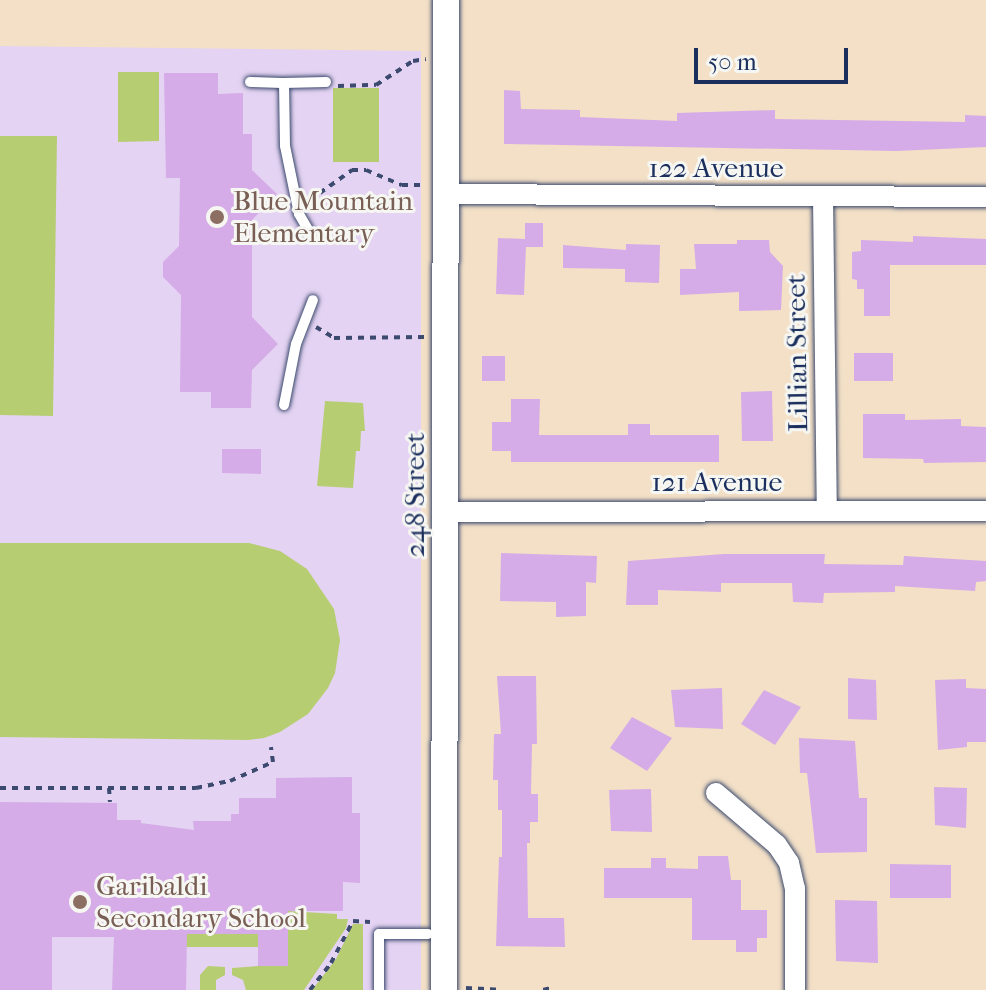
<!DOCTYPE html>
<html>
<head>
<meta charset="utf-8">
<style>
	body { margin:0 }
	#map { position:relative; width:986px; height:990px; overflow:hidden; background:#f3e0c7; font-family:"IM FELL French Canon",serif }
	div>[style] { position:absolute }
	[style*='--x'] { left:calc(var(--x)*1px); top:calc(var(--y)*1px); width:calc(var(--w)*1px); rotate:calc(var(--a)*1deg) }
	.built>* { inset:0; background:#e4d3f2 }
	.green>* { inset:0; background:#b7cd72 }
	.building>* { inset:0; background:#d5ace7 }
	.path>* { height:4px; margin-top:-2px; transform-origin:0; background:repeating-linear-gradient(90deg,#3b4a6e 0 6px,transparent 0 12px) }
	.roads { filter:drop-shadow(0 0 2px #3b4a6e) drop-shadow(0 0 2px #3b4a6e) }
	.service>* { height:10px; margin:-5px; padding:0 5px; transform-origin:5px; border-radius:5px; background:#fff }
	.minor>* { height:20px; margin:-10px; padding:0 10px; transform-origin:10px; border-radius:10px; background:#fff }
	.tertiary>* { height:26px; margin:-13px; padding:0 13px; transform-origin:13px; border-radius:13px; background:#fff }
	.dots>* { width:22px; height:22px; translate:-50% -50%; box-sizing:border-box; border:4px solid #f6f6f2; border-radius:50% }
	span { translate:-50% -50%; white-space:nowrap; text-align:center; line-height:1.15; -webkit-text-stroke:6px #f6f6f2; paint-order:stroke }
	.street-label { font-size:28px; color:#1b2f5e }
	.education-label { font-size:28px; color:#785e54 }
	.left { translate:0 -50%; text-align:left }
	.scale { position:absolute; left:694px; top:48px; width:154px; height:36px; box-sizing:border-box; border:4px solid #1b2f5e; border-top:0; padding-left:10px; font-size:24px; line-height:28px; white-space:nowrap; color:#1b2f5e; -webkit-text-stroke:6px #f6f6f2; paint-order:stroke }
</style>
</head>
<body>
<div id="map">
	<div class="built">
		<i style="clip-path:polygon(0 46px,421px 51px,421px 990px,0 990px)"></i>
	</div>
	<div class="green">
		<i style="clip-path:polygon(118px 72px,159px 72px,159px 141px,118px 142px)"></i>
		<i style="clip-path:polygon(333px 88px,379px 88px,379px 162px,333px 162px)"></i>
		<i style="clip-path:polygon(0 136px,57px 136px,53px 416px,0 415px)"></i>
		<i style="clip-path:polygon(325px 401px,363px 403px,365px 431px,361px 431px,360px 451px,356px 451px,353px 488px,317px 486px)"></i>
		<i style="clip-path:polygon(0 543px,249px 543px,280px 551px,307px 569px,334px 609px,340px 640px,335px 673px,328px 688px,308px 714px,280px 732px,264px 738px,248px 740px,0 737px)"></i>
		<i style="clip-path:polygon(288px 911px,337px 914px,337px 919px,348px 919px,346px 928px,304px 990px,246px 990px,243px 980px,232px 975px,232px 968px,258px 966px)"></i>
		<i style="clip-path:polygon(353px 924px,363px 924px,363px 990px,312px 990px,336px 959px)"></i>
		<i style="clip-path:polygon(182px 934px,258px 934px,258px 947px,181px 947px)"></i>
		<i style="clip-path:polygon(208px 966px,225px 967px,225px 975px,216px 980px,216px 990px,200px 990px,200px 975px)"></i>
	</div>
	<div class="building">
		<i style="clip-path:polygon(164px 73px,218px 73px,218px 94px,243px 93px,243px 134px,252px 134px,252px 170px,277px 194px,252px 220px,252px 317px,278px 344px,252px 370px,251px 408px,211px 408px,211px 392px,180px 392px,181px 295px,163px 277px,163px 262px,179px 246px,180px 178px,166px 178px)"></i>
		<i style="clip-path:polygon(504px 90px,520px 91px,521px 109px,580px 110px,580px 117px,677px 121px,677px 113px,775px 110px,775px 119px,965px 122px,965px 115px,986px 116px,986px 147px,896px 151px,504px 144px)"></i>
		<i style="clip-path:polygon(525px 223px,543px 223px,543px 247px,526px 247px,524px 295px,496px 294px,498px 238px,525px 239px)"></i>
		<i style="clip-path:polygon(913px 236px,986px 239px,986px 265px,890px 265px,890px 316px,864px 316px,864px 289px,857px 289px,857px 280px,852px 279px,852px 252px,861px 251px,861px 240px,913px 242px)"></i>
		<i style="clip-path:polygon(737px 240px,769px 240px,770px 252px,783px 266px,781px 310px,739px 311px,739px 292px,680px 295px,680px 269px,696px 269px,694px 244px,737px 244px)"></i>
		<i style="clip-path:polygon(626px 244px,660px 245px,659px 283px,625px 282px,625px 269px,563px 268px,563px 245px,626px 250px)"></i>
		<i style="clip-path:polygon(854px 353px,893px 353px,893px 381px,854px 381px)"></i>
		<i style="clip-path:polygon(482px 356px,505px 356px,505px 381px,482px 381px)"></i>
		<i style="clip-path:polygon(772px 391px,773px 441px,742px 441px,741px 392px)"></i>
		<i style="clip-path:polygon(511px 399px,540px 399px,539px 435px,628px 435px,628px 424px,650px 424px,650px 435px,719px 435px,719px 462px,511px 462px,511px 451px,492px 451px,492px 422px,511px 422px)"></i>
		<i style="clip-path:polygon(863px 414px,905px 414px,905px 420px,961px 419px,961px 426px,986px 427px,986px 462px,924px 463px,923px 459px,863px 458px)"></i>
		<i style="clip-path:polygon(222px 449px,261px 449px,261px 474px,222px 473px)"></i>
		<i style="clip-path:polygon(501px 553px,597px 556px,596px 583px,586px 582px,586px 616px,556px 617px,556px 602px,500px 601px)"></i>
		<i style="clip-path:polygon(724px 554px,825px 554px,824px 564px,903px 565px,904px 556px,986px 561px,986px 581px,976px 582px,975px 591px,895px 586px,895px 592px,824px 593px,823px 603px,793px 602px,792px 583px,721px 583px,721px 592px,658px 590px,658px 605px,626px 605px,628px 561px)"></i>
		<i style="clip-path:polygon(497px 676px,536px 676px,537px 744px,532px 744px,531px 794px,538px 794px,538px 822px,530px 822px,530px 843px,527px 843px,528px 918px,564px 918px,565px 947px,496px 946px,499px 857px,502px 857px,502px 810px,498px 810px,498px 780px,493px 780px,494px 734px,501px 734px)"></i>
		<i style="clip-path:polygon(848px 678px,876px 680px,877px 720px,848px 719px)"></i>
		<i style="clip-path:polygon(966px 679px,966px 688px,986px 689px,986px 742px,967px 742px,967px 747px,938px 750px,935px 680px)"></i>
		<i style="clip-path:polygon(722px 688px,723px 729px,675px 727px,671px 690px)"></i>
		<i style="clip-path:polygon(764px 690px,801px 707px,775px 745px,741px 724px)"></i>
		<i style="clip-path:polygon(632px 717px,672px 738px,647px 771px,610px 748px)"></i>
		<i style="clip-path:polygon(799px 738px,855px 741px,859px 798px,867px 798px,867px 852px,816px 853px,807px 773px,800px 773px)"></i>
		<i style="clip-path:polygon(352px 777px,352px 813px,360px 813px,360px 883px,343px 882px,343px 911px,288px 911px,288px 966px,258px 966px,258px 934px,187px 934px,186px 990px,112px 990px,114px 937px,52px 937px,52px 990px,0 990px,0 802px,117px 803px,117px 820px,141px 820px,141px 823px,194px 830px,193px 821px,231px 821px,231px 814px,239px 814px,239px 798px,276px 798px,276px 778px)"></i>
		<i style="clip-path:polygon(934px 787px,967px 788px,966px 828px,935px 825px)"></i>
		<i style="clip-path:polygon(651px 789px,652px 832px,611px 831px,609px 790px)"></i>
		<i style="clip-path:polygon(698px 856px,728px 856px,731px 880px,741px 880px,741px 910px,767px 910px,767px 938px,757px 938px,757px 952px,736px 952px,736px 940px,692px 940px,692px 898px,604px 898px,604px 868px,651px 868px,651px 858px,666px 858px,666px 868px,698px 869px)"></i>
		<i style="clip-path:polygon(890px 864px,951px 865px,951px 898px,890px 898px)"></i>
		<i style="clip-path:polygon(835px 900px,877px 901px,878px 963px,836px 961px)"></i>
	</div>
	<div class="path">
		<i style="--x:338;--y:86;--w:38;--a:-2"></i>
		<i style="--x:376;--y:85;--w:44;--a:-33"></i>
		<i style="--x:413;--y:61;--w:13;--a:-9"></i>
		<i style="--x:310;--y:200;--w:52;--a:-35.5"></i>
		<i style="--x:352;--y:170;--w:14;--a:0"></i>
		<i style="--x:366;--y:170;--w:39;--a:23"></i>
		<i style="--x:402;--y:185;--w:21;--a:0"></i>
		<i style="--x:316;--y:327;--w:21;--a:31"></i>
		<i style="--x:334;--y:338;--w:90;--a:-0.6"></i>
		<i style="--x:0;--y:788;--w:196;--a:0"></i>
		<i style="--x:196;--y:788;--w:35;--a:-12"></i>
		<i style="--x:230;--y:781;--w:47;--a:-23.8"></i>
		<i style="--x:273;--y:762;--w:15;--a:-98"></i>
		<i style="--x:109;--y:788;--w:14;--a:86"></i>
		<i style="--x:466;--y:988;--w:34;--a:3"></i>
		<i style="--x:310;--y:990;--w:34;--a:-52"></i>
		<i style="--x:331;--y:963;--w:47;--a:-62.4"></i>
		<i style="--x:353;--y:921;--w:17;--a:3"></i>
		<i style="--x:543;--y:990;--w:8;--a:-14"></i>
	</div>
	<div class="roads">
		<div class="service">
			<i style="--x:250;--y:82;--w:34;--a:2"></i>
			<i style="--x:310;--y:233;--w:22;--a:-120"></i>
			<i style="--x:299;--y:214;--w:69;--a:-101.6"></i>
			<i style="--x:285;--y:146;--w:63;--a:-90.9"></i>
			<i style="--x:284;--y:83;--w:42;--a:-1.4"></i>
			<i style="--x:284;--y:405;--w:62;--a:-78.9"></i>
			<i style="--x:296;--y:344;--w:47;--a:-68.9"></i>
			<i style="--x:379;--y:990;--w:56;--a:-90"></i>
			<i style="--x:379;--y:934;--w:49;--a:0"></i>
		</div>
		<div class="minor">
			<i style="--x:446;--y:194;--w:540;--a:0.32"></i>
			<i style="--x:823;--y:197;--w:312;--a:89.3"></i>
			<i style="--x:447;--y:512;--w:539;--a:-0.11"></i>
			<i style="--x:716;--y:793;--w:80;--a:40.4"></i>
			<i style="--x:777;--y:845;--w:22;--a:56"></i>
			<i style="--x:789;--y:863;--w:26;--a:77"></i>
			<i style="--x:795;--y:888;--w:102;--a:90"></i>
		</div>
		<div class="tertiary">
			<i style="--x:444;--y:990;--w:990;--a:-89.88"></i>
		</div>
	</div>
	<div class="dots">
		<i style="left:217px;top:217px;background:#8d6e63"></i>
		<i style="left:80px;top:902px;background:#8d6e63"></i>
	</div>
	<div class="street-label">
		<span style="left:716px;top:168px">122 Avenue</span>
		<span style="left:797px;top:353px;rotate:-91deg">Lillian Street</span>
		<span style="left:717px;top:482px">121 Avenue</span>
		<span style="left:415px;top:495px;rotate:-90deg">248 Street</span>
	</div>
	<div class="education-label">
		<span class="left" style="left:233px;top:217px">Blue Mountain<br>Elementary</span>
		<span class="left" style="left:96px;top:902px">Garibaldi<br>Secondary School</span>
	</div>
	<div class="scale">50 m</div>
</div>
</body>
</html>
